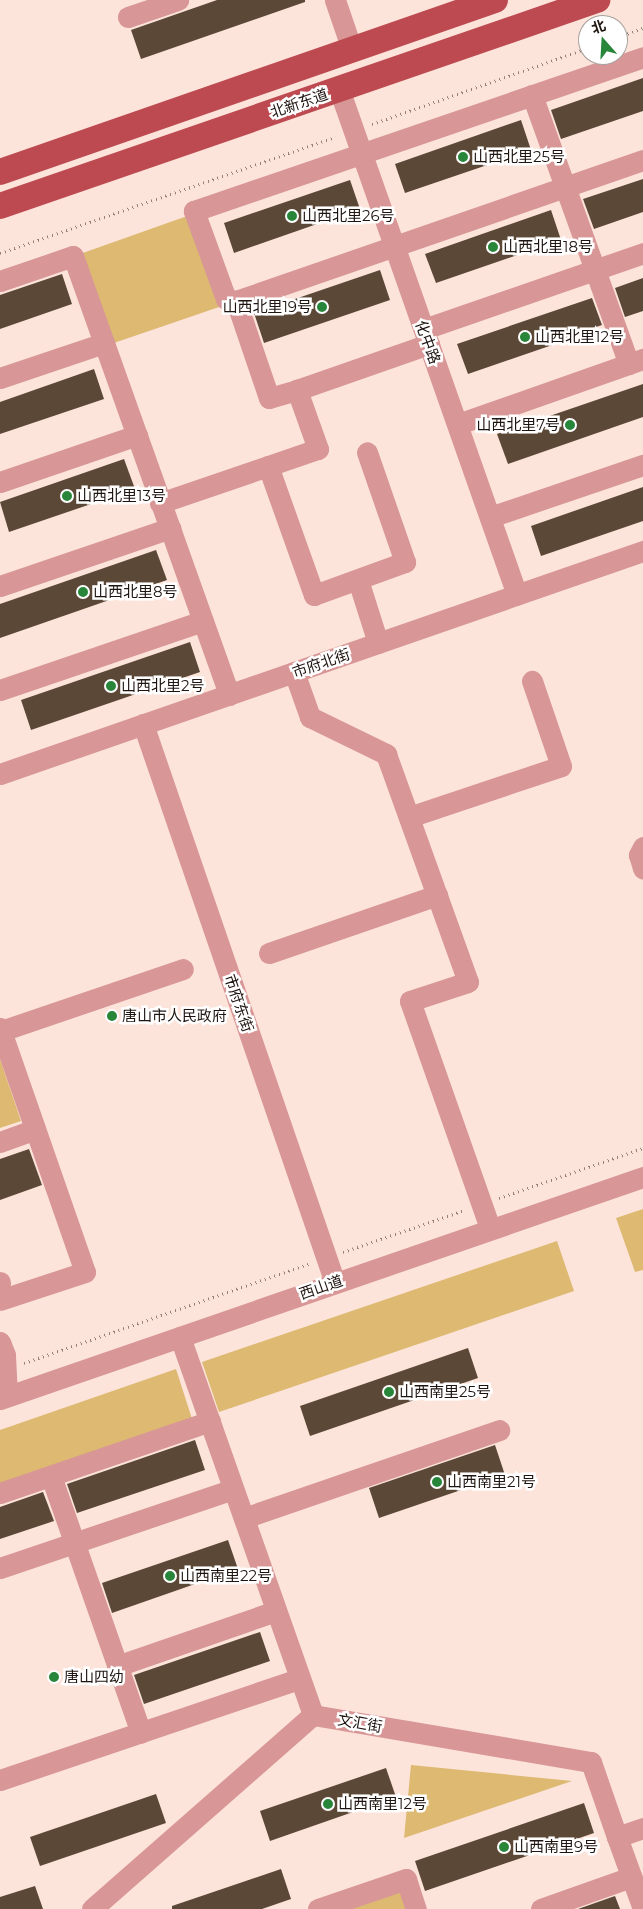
<!DOCTYPE html>
<html>
<head>
<meta charset="utf-8">
<style>
	body { margin:0 }
	#map { position:relative; width:643px; height:1909px; overflow:hidden; background:#fde4db; font-family:Montserrat,"Noto Sans SC",sans-serif }
	div>[style] { position:absolute }
	[style*='--x'] { left:calc(var(--x)*1px); top:calc(var(--y)*1px); width:calc(var(--w)*1px); rotate:calc(var(--a)*1deg) }
	.green>* { inset:0; background:#ddb972 }
	.building>* { inset:0; background:#5c4837 }
	.path>* { height:3px; margin-top:-1.5px; transform-origin:0; background:repeating-linear-gradient(90deg,#93827b 0 1px,transparent 0 5px) }
	.minor>* { height:21px; margin:-10.5px; padding:0 10.5px; transform-origin:10.5px; border-radius:10.5px; background:#d89796 }
	.major>* { height:26px; margin:-13px; padding:0 13px; transform-origin:13px; border-radius:13px; background:#bd4a51 }
	.dots>* { width:14px; height:14px; translate:-50% -50%; box-sizing:border-box; border:2px solid #fff; border-radius:50% }
	span { translate:-50% -50%; white-space:nowrap; text-align:center; line-height:1.15; -webkit-text-stroke:5px #fff; paint-order:stroke }
	.street-label { font-size:15px; color:#1e1410 }
	.poi-label { font-size:15px; color:#1e1410 }
	.left { translate:0 -50%; text-align:left }
	.right { translate:-100% -50%; text-align:right }
	.north { position:absolute; left:578px; top:15px; width:50px; height:50px; box-sizing:border-box; background:#fff; border:1px solid #a5a19f; border-radius:50%; rotate:341deg; font-size:14px; font-weight:700; line-height:20px; text-align:center; color:#1e1410 }
	.north::after { content:''; display:block; margin:auto; width:18px; height:22px; background:#278639; clip-path:polygon(50% 0,100% 100%,50% 72%,0 100%) }
</style>
</head>
<body>
<div id="map">
	<div class="green">
		<i style="clip-path:polygon(190px 215px,222px 306px,111px 344px,80px 254px)"></i>
		<i style="clip-path:polygon(0 1059px,21px 1121px,0 1128px)"></i>
		<i style="clip-path:polygon(643px 1209px,643px 1270px,635px 1272px,616px 1218px)"></i>
		<i style="clip-path:polygon(557px 1241px,574px 1291px,219px 1412px,202px 1362px)"></i>
		<i style="clip-path:polygon(176px 1369px,193px 1422px,0 1488px,0 1430px)"></i>
		<i style="clip-path:polygon(411px 1765px,572px 1781px,404px 1838px)"></i>
		<i style="clip-path:polygon(402px 1886px,410px 1909px,337px 1909px)"></i>
	</div>
	<div class="building">
		<i style="clip-path:polygon(217px 0,305px 0,305px 2px,141px 59px,131px 30px)"></i>
		<i style="clip-path:polygon(643px 78px,643px 111px,561px 139px,551px 110px)"></i>
		<i style="clip-path:polygon(521px 120px,531px 150px,405px 193px,395px 164px)"></i>
		<i style="clip-path:polygon(643px 179px,643px 212px,594px 229px,583px 199px)"></i>
		<i style="clip-path:polygon(350px 180px,360px 209px,234px 253px,224px 223px)"></i>
		<i style="clip-path:polygon(551px 210px,561px 240px,436px 283px,425px 254px)"></i>
		<i style="clip-path:polygon(380px 270px,390px 300px,264px 343px,254px 313px)"></i>
		<i style="clip-path:polygon(62px 274px,72px 304px,0 329px,0 295px)"></i>
		<i style="clip-path:polygon(643px 278px,643px 311px,625px 317px,615px 288px)"></i>
		<i style="clip-path:polygon(592px 298px,602px 325px,593px 328px,593px 331px,468px 374px,457px 344px)"></i>
		<i style="clip-path:polygon(94px 369px,104px 399px,0 434px,0 402px)"></i>
		<i style="clip-path:polygon(643px 384px,643px 417px,508px 464px,497px 434px)"></i>
		<i style="clip-path:polygon(124px 459px,135px 489px,9px 532px,0 502px)"></i>
		<i style="clip-path:polygon(643px 487px,643px 521px,541px 556px,531px 526px)"></i>
		<i style="clip-path:polygon(156px 550px,167px 580px,0 638px,0 604px)"></i>
		<i style="clip-path:polygon(190px 642px,200px 672px,31px 730px,21px 700px)"></i>
		<i style="clip-path:polygon(29px 1149px,42px 1185px,0 1200px,0 1159px)"></i>
		<i style="clip-path:polygon(468px 1348px,478px 1378px,310px 1436px,300px 1406px)"></i>
		<i style="clip-path:polygon(195px 1440px,205px 1470px,77px 1513px,67px 1484px)"></i>
		<i style="clip-path:polygon(495px 1445px,505px 1475px,379px 1518px,369px 1488px)"></i>
		<i style="clip-path:polygon(43px 1492px,54px 1521px,0 1539px,0 1507px)"></i>
		<i style="clip-path:polygon(228px 1540px,238px 1569px,112px 1613px,102px 1583px)"></i>
		<i style="clip-path:polygon(260px 1632px,270px 1661px,144px 1704px,134px 1675px)"></i>
		<i style="clip-path:polygon(386px 1768px,396px 1797px,270px 1841px,260px 1811px)"></i>
		<i style="clip-path:polygon(156px 1794px,166px 1823px,40px 1866px,30px 1837px)"></i>
		<i style="clip-path:polygon(584px 1803px,594px 1833px,425px 1891px,415px 1861px)"></i>
		<i style="clip-path:polygon(281px 1869px,291px 1899px,262px 1909px,172px 1909px,172px 1906px)"></i>
		<i style="clip-path:polygon(35px 1886px,43px 1909px,0 1909px,0 1897px)"></i>
		<i style="clip-path:polygon(615px 1896px,620px 1909px,578px 1909px)"></i>
	</div>
	<div class="path">
		<i style="--x:618;--y:37;--w:27;--a:-20"></i>
		<i style="--x:372;--y:124;--w:229;--a:-19.4"></i>
		<i style="--x:0;--y:253;--w:355;--a:-19.1"></i>
		<i style="--x:499;--y:1198;--w:152;--a:-19.1"></i>
		<i style="--x:343;--y:1252;--w:129;--a:-19"></i>
		<i style="--x:24;--y:1363;--w:302;--a:-19.2"></i>
	</div>
	<div class="minor">
		<i style="--x:335;--y:0;--w:53;--a:71.2"></i>
		<i style="--x:128;--y:17;--w:53;--a:-18.8"></i>
		<i style="--x:339;--y:89;--w:536;--a:70.62"></i>
		<i style="--x:532;--y:95;--w:286;--a:70.2"></i>
		<i style="--x:0;--y:281;--w:77;--a:-18.9"></i>
		<i style="--x:73;--y:256;--w:466;--a:70.4"></i>
		<i style="--x:236;--y:301;--w:431;--a:-19.1"></i>
		<i style="--x:424;--y:329;--w:232;--a:-19.1"></i>
		<i style="--x:0;--y:378;--w:110;--a:-18.6"></i>
		<i style="--x:297;--y:390;--w:29;--a:164"></i>
		<i style="--x:269;--y:398;--w:102;--a:-108.8"></i>
		<i style="--x:236;--y:301;--w:10;--a:-169"></i>
		<i style="--x:226;--y:299;--w:94;--a:-110"></i>
		<i style="--x:194;--y:211;--w:475;--a:-18.9"></i>
		<i style="--x:458;--y:424;--w:196;--a:-19.4"></i>
		<i style="--x:268;--y:466;--w:137;--a:70.4"></i>
		<i style="--x:314;--y:595;--w:97;--a:-19.9"></i>
		<i style="--x:405;--y:562;--w:116;--a:-109.1"></i>
		<i style="--x:0;--y:482;--w:145;--a:-18.9"></i>
		<i style="--x:160;--y:503;--w:167;--a:-18.9"></i>
		<i style="--x:318;--y:449;--w:63;--a:-109.6"></i>
		<i style="--x:297;--y:390;--w:140;--a:-19.2"></i>
		<i style="--x:490;--y:517;--w:162;--a:-18.8"></i>
		<i style="--x:358;--y:580;--w:66;--a:72.4"></i>
		<i style="--x:0;--y:586;--w:180;--a:-18.8"></i>
		<i style="--x:294;--y:672;--w:48;--a:70.4"></i>
		<i style="--x:310;--y:717;--w:85;--a:26"></i>
		<i style="--x:386;--y:754;--w:242;--a:70.2"></i>
		<i style="--x:468;--y:982;--w:61;--a:161.9"></i>
		<i style="--x:410;--y:1001;--w:241;--a:70.6"></i>
		<i style="--x:0;--y:690;--w:214;--a:-18.8"></i>
		<i style="--x:143;--y:724;--w:591;--a:71.04"></i>
		<i style="--x:0;--y:774;--w:681;--a:-19.13"></i>
		<i style="--x:409;--y:817;--w:160;--a:-18.5"></i>
		<i style="--x:561;--y:766;--w:90;--a:-108.8"></i>
		<i style="--x:643;--y:847;--w:9;--a:117"></i>
		<i style="--x:639;--y:855;--w:14;--a:73"></i>
		<i style="--x:269;--y:953;--w:178;--a:-19"></i>
		<i style="--x:0;--y:1028;--w:258;--a:70.8"></i>
		<i style="--x:85;--y:1272;--w:89;--a:161.8"></i>
		<i style="--x:1;--y:1031;--w:192;--a:-18.8"></i>
		<i style="--x:0;--y:1142;--w:37;--a:-20"></i>
		<i style="--x:0;--y:1282;--w:2;--a:90"></i>
		<i style="--x:180;--y:1337;--w:401;--a:70.6"></i>
		<i style="--x:0;--y:1342;--w:14;--a:69"></i>
		<i style="--x:5;--y:1355;--w:41;--a:87.2"></i>
		<i style="--x:0;--y:1399;--w:680;--a:-19.05"></i>
		<i style="--x:51;--y:1476;--w:272;--a:70.7"></i>
		<i style="--x:0;--y:1493;--w:222;--a:-18.9"></i>
		<i style="--x:244;--y:1518;--w:270;--a:-19"></i>
		<i style="--x:0;--y:1568;--w:246;--a:-18.7"></i>
		<i style="--x:117;--y:1666;--w:168;--a:-19.1"></i>
		<i style="--x:0;--y:1780;--w:316;--a:-18.7"></i>
		<i style="--x:617;--y:1837;--w:77;--a:70.1"></i>
		<i style="--x:92;--y:1909;--w:294;--a:-41.3"></i>
		<i style="--x:313;--y:1715;--w:282;--a:9.6"></i>
		<i style="--x:591;--y:1762;--w:79;--a:70.9"></i>
		<i style="--x:617;--y:1837;--w:28;--a:-19"></i>
		<i style="--x:318;--y:1909;--w:93;--a:-18.8"></i>
		<i style="--x:406;--y:1879;--w:32;--a:72"></i>
		<i style="--x:541;--y:1909;--w:96;--a:-19.6"></i>
	</div>
	<div class="major">
		<i style="--x:0;--y:172;--w:524;--a:-19.16"></i>
		<i style="--x:0;--y:206;--w:632;--a:-19.04"></i>
	</div>
	<div class="dots">
		<i style="left:463px;top:157px;background:#278639"></i>
		<i style="left:292px;top:216px;background:#278639"></i>
		<i style="left:493px;top:247px;background:#278639"></i>
		<i style="left:322px;top:307px;background:#278639"></i>
		<i style="left:525px;top:337px;background:#278639"></i>
		<i style="left:570px;top:425px;background:#278639"></i>
		<i style="left:67px;top:496px;background:#278639"></i>
		<i style="left:83px;top:592px;background:#278639"></i>
		<i style="left:111px;top:686px;background:#278639"></i>
		<i style="left:112px;top:1016px;background:#278639"></i>
		<i style="left:389px;top:1392px;background:#278639"></i>
		<i style="left:437px;top:1482px;background:#278639"></i>
		<i style="left:170px;top:1576px;background:#278639"></i>
		<i style="left:54px;top:1677px;background:#278639"></i>
		<i style="left:328px;top:1804px;background:#278639"></i>
		<i style="left:504px;top:1847px;background:#278639"></i>
	</div>
	<div class="street-label">
		<span style="left:299px;top:103px;rotate:-19deg">北新东道</span>
		<span style="left:428px;top:342px;rotate:70deg">化中路</span>
		<span style="left:321px;top:663px;rotate:-19deg">市府北街</span>
		<span style="left:239px;top:1003px;rotate:71deg">市府东街</span>
		<span style="left:321px;top:1287px;rotate:-19deg">西山道</span>
		<span style="left:360px;top:1723px;rotate:10deg">文汇街</span>
	</div>
	<div class="poi-label">
		<span class="left" style="left:473px;top:157px">山西北里25号</span>
		<span class="left" style="left:302px;top:216px">山西北里26号</span>
		<span class="left" style="left:503px;top:247px">山西北里18号</span>
		<span class="right" style="left:312px;top:307px">山西北里19号</span>
		<span class="left" style="left:535px;top:337px">山西北里12号</span>
		<span class="right" style="left:560px;top:425px">山西北里7号</span>
		<span class="left" style="left:77px;top:496px">山西北里13号</span>
		<span class="left" style="left:93px;top:592px">山西北里8号</span>
		<span class="left" style="left:121px;top:686px">山西北里2号</span>
		<span class="left" style="left:122px;top:1016px">唐山市人民政府</span>
		<span class="left" style="left:399px;top:1392px">山西南里25号</span>
		<span class="left" style="left:447px;top:1482px">山西南里21号</span>
		<span class="left" style="left:180px;top:1576px">山西南里22号</span>
		<span class="left" style="left:64px;top:1677px">唐山四幼</span>
		<span class="left" style="left:338px;top:1804px">山西南里12号</span>
		<span class="left" style="left:514px;top:1847px">山西南里9号</span>
	</div>
	<div class="north">北</div>
</div>
</body>
</html>
